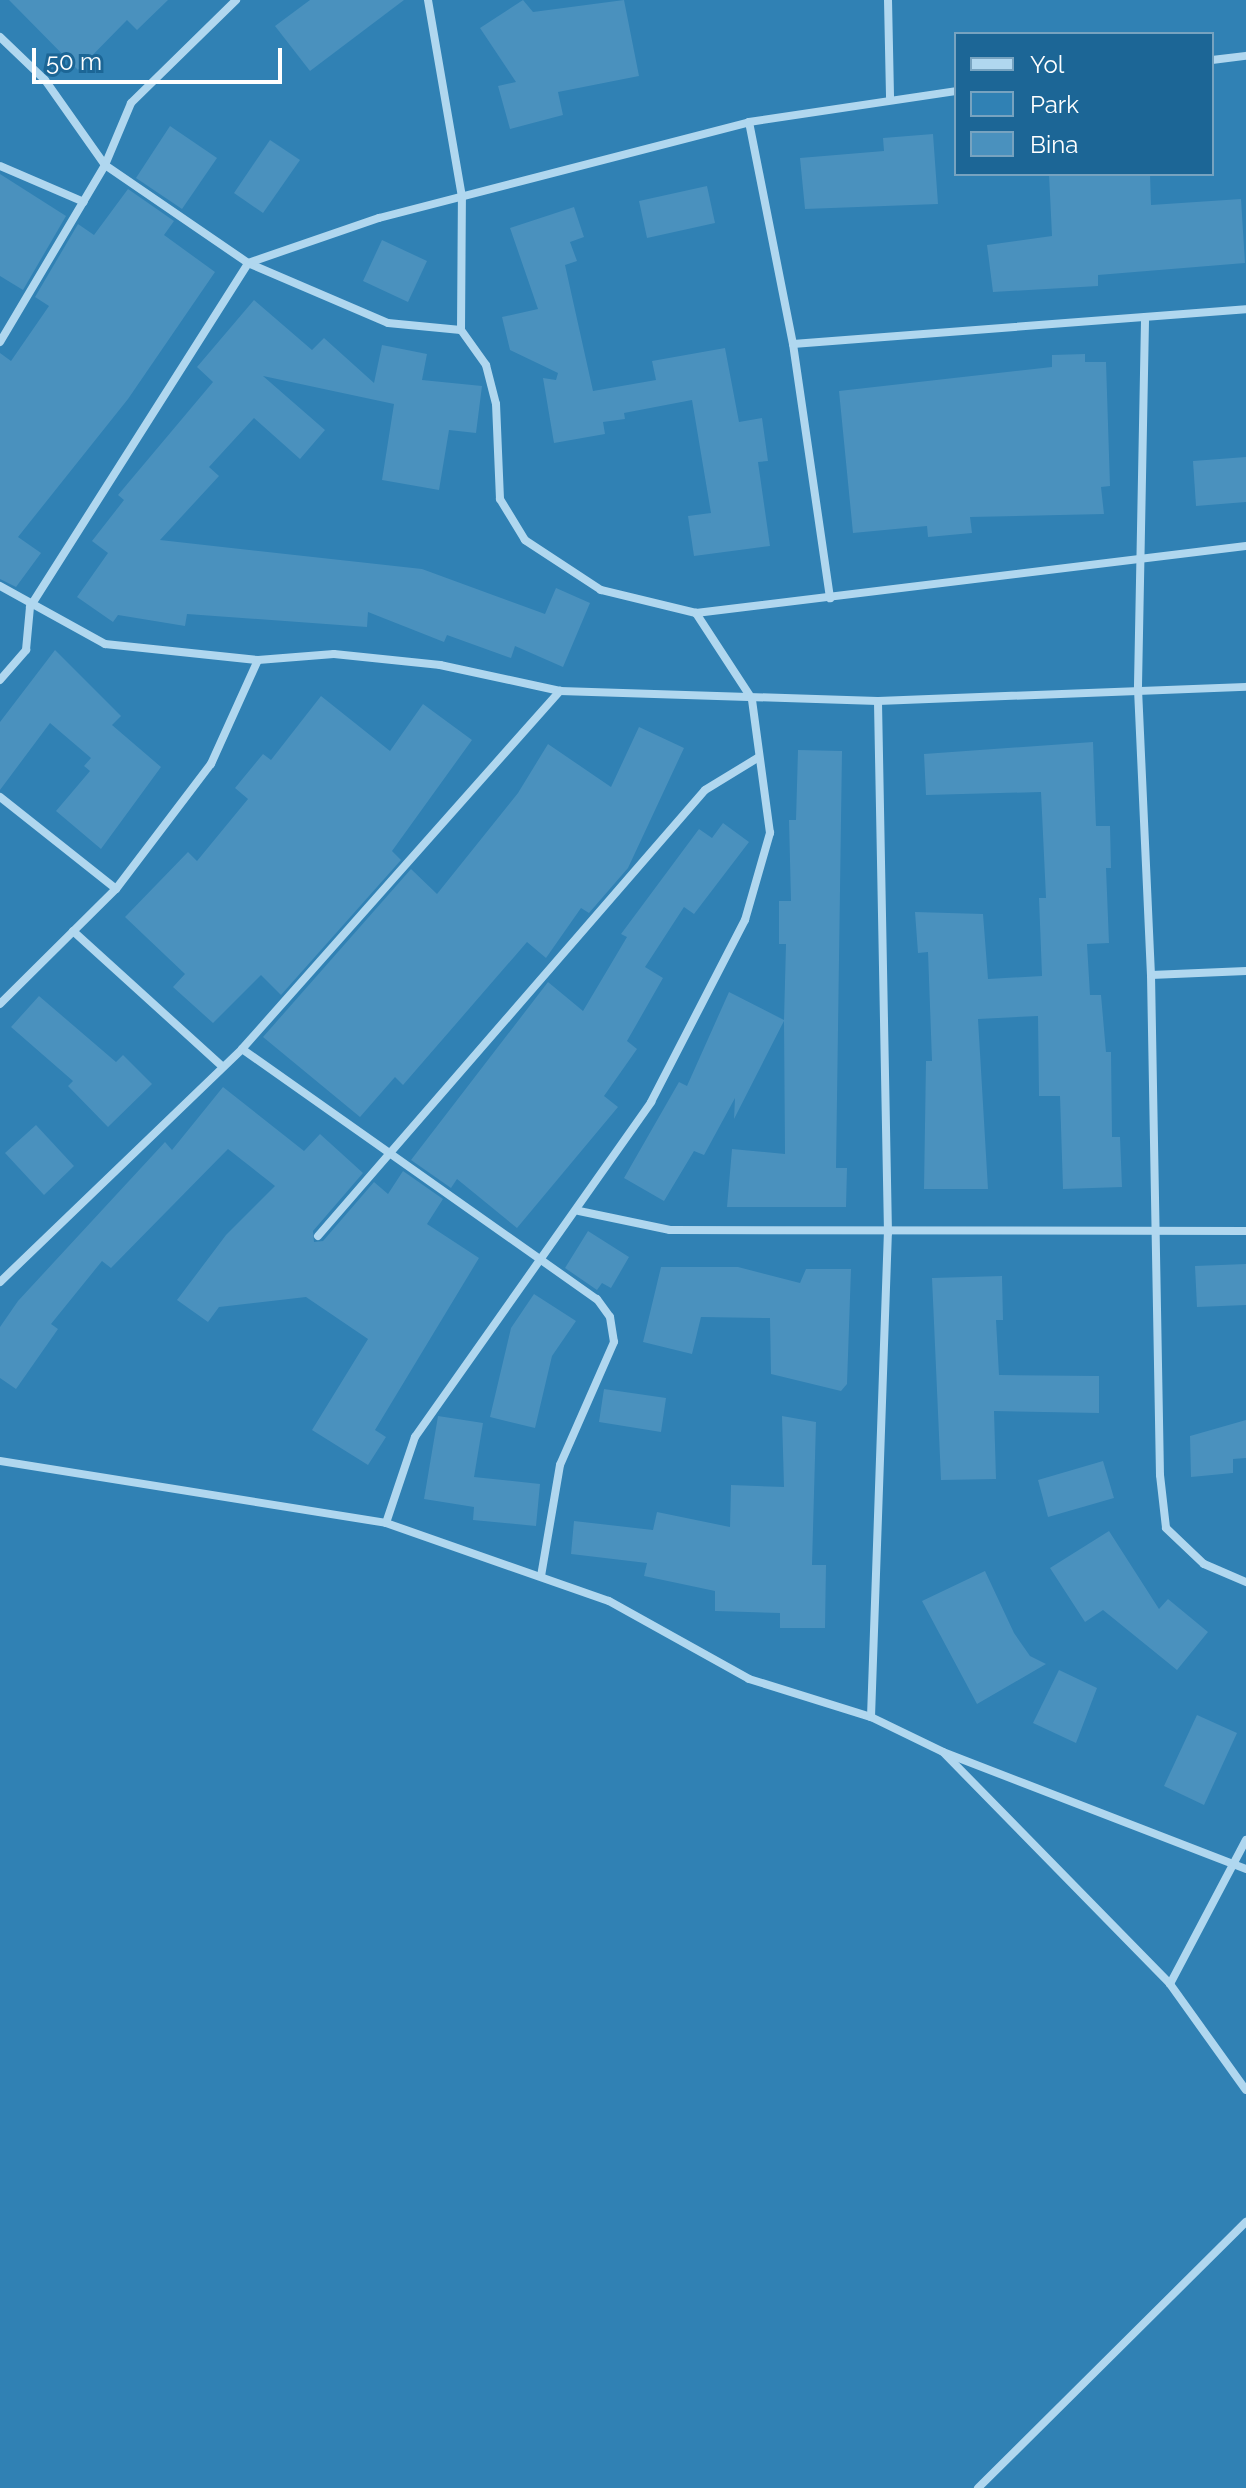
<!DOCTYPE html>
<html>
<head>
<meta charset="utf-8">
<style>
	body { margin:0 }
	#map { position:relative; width:1246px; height:2488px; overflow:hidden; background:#1c6696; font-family:Raleway,sans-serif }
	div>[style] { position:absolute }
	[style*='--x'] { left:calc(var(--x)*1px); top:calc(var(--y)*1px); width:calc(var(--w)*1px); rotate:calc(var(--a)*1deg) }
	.green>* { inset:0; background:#3081b4 }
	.building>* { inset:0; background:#4a91be }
	.street>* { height:8px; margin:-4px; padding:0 4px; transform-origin:4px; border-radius:4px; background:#b0d7ef }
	span { translate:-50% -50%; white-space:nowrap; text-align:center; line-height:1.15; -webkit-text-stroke:8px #1c6696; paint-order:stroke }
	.legend { position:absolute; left:954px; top:32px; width:260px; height:144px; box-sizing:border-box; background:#1c6696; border:2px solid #77a3c0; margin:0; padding:10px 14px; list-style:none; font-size:24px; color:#fff }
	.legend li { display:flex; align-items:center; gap:16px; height:40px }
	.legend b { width:40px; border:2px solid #77a3c0 }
	.scale { position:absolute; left:32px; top:48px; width:250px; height:36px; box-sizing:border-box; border:4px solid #fff; border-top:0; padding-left:10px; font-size:24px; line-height:28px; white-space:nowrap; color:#fff; -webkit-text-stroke:6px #1c6696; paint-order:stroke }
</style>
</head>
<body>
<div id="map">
	<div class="green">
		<i style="clip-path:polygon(evenodd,0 0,1246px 0,1246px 2488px,0 2488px,0 0,956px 34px,1212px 34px,1212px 174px,956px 174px,956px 34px)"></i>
	</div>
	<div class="building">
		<i style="clip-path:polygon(9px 0,168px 0,137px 30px,127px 20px,78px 70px)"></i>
		<i style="clip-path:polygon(310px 0,404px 0,310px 71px,275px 26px)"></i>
		<i style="clip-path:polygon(523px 0,533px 12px,624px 0,639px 76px,558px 92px,563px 115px,510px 129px,498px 86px,516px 82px,480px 28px)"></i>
		<i style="clip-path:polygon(170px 126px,217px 158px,182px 209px,136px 178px)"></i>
		<i style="clip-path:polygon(933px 134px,938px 204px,805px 209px,800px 158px,884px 151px,883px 138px)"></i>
		<i style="clip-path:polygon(270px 140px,300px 160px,263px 213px,234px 193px)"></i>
		<i style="clip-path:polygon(0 174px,66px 216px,23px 290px,0 276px)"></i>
		<i style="clip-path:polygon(1049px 174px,1150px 174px,1151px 205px,1241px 199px,1245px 263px,1098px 275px,1098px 286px,993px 292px,987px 245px,1052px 236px)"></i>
		<i style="clip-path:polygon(707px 186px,715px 223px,647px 238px,639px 201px)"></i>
		<i style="clip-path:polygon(128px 189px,174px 221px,164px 235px,215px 272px,128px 399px,18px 537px,41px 553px,16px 587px,0 579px,0 353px,11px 361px,49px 306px,35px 297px,78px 224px,94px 235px)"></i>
		<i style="clip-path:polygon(574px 207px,584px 237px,570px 242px,577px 261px,565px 265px,593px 391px,656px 380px,652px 361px,725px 348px,739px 422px,762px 418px,768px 461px,758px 462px,770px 546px,694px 556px,688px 516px,711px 513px,692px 400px,624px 413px,625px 419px,603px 422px,605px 434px,554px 443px,543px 378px,556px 380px,558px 373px,510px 350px,502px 317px,538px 309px,510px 228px)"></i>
		<i style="clip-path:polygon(382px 240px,427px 261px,408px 302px,363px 281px)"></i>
		<i style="clip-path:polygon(254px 300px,312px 350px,324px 338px,374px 383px,382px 345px,427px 354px,422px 380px,482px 386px,476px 433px,449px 430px,439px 490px,382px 480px,394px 404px,263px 376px,325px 430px,300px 459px,254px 418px,209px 467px,219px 476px,160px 540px,422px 569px,545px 614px,556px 588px,590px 603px,563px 667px,515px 646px,511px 658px,447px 635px,444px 642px,368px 612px,367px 627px,187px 614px,185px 626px,118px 615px,113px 622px,77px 597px,108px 553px,92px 541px,124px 500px,118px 495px,213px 382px,197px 367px)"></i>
		<i style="clip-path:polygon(1085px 354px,1085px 362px,1106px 362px,1110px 486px,1101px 487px,1104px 514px,970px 517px,972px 533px,928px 537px,927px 526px,853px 533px,839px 391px,1052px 367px,1052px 355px)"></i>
		<i style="clip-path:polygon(1246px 457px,1246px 502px,1196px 506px,1193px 461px)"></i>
		<i style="clip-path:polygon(55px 650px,121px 716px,112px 725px,161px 767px,101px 849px,56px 811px,90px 771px,84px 766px,91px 758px,50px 723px,0 790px,0 722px)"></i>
		<i style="clip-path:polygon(321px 696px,390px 751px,423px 704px,472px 740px,392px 851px,401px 860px,281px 995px,261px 975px,213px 1023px,173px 987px,185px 974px,125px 917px,188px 852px,197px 861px,248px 799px,235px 788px,263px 754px,271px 760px)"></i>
		<i style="clip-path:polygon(639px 727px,684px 748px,628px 868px,589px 913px,581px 908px,546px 958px,527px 942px,403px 1085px,395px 1077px,360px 1117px,263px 1037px,411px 869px,437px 894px,518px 793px,548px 744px,611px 787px)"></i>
		<i style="clip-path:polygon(1093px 742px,1096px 826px,1110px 826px,1111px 868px,1106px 868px,1109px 943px,1087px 944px,1090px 995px,1101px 995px,1106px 1052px,1111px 1052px,1112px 1137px,1120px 1137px,1122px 1187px,1063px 1189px,1060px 1096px,1039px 1096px,1038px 1016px,978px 1019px,988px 1189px,924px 1189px,926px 1061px,932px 1061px,928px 952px,918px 953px,915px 912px,983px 914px,988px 979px,1042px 976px,1039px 898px,1046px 898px,1041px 792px,926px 795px,924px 754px)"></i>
		<i style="clip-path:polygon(798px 750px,842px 751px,836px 1168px,847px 1168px,846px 1207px,727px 1207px,732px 1149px,785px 1154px,784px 1021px,734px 1119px,735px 1098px,704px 1155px,694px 1151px,664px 1201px,624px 1178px,679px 1082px,687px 1086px,729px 992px,784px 1020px,786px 944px,779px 944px,779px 901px,791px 901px,789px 820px,796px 820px)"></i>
		<i style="clip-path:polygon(723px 823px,749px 842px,694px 914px,684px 907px,645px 967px,663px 978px,627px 1041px,637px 1049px,604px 1096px,618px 1107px,517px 1228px,457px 1179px,451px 1188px,411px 1160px,548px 982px,583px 1011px,627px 937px,621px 934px,699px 829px,712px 838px)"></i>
		<i style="clip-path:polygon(39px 996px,116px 1062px,123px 1055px,152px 1084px,108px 1127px,68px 1086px,73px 1081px,11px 1027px)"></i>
		<i style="clip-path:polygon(223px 1087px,304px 1151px,320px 1134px,363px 1173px,313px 1231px,314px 1242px,323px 1241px,374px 1182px,388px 1194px,403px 1171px,443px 1199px,427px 1224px,479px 1258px,375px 1430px,386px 1437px,368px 1465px,312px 1430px,368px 1339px,306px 1297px,219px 1307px,208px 1322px,177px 1300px,226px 1235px,275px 1186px,228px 1149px,111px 1268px,102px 1261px,51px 1324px,58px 1329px,16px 1389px,0 1378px,0 1327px,18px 1301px,165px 1142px,172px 1150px)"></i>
		<i style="clip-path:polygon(36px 1125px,74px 1166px,44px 1195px,5px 1153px)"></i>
		<i style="clip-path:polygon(588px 1231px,629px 1257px,611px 1288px,602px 1283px,597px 1290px,565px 1268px)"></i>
		<i style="clip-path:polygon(1246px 1264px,1246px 1305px,1197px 1307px,1195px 1266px)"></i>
		<i style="clip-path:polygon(661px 1267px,738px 1267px,800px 1283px,806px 1269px,851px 1269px,847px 1384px,841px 1391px,771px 1374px,770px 1318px,701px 1317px,692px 1354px,643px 1342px)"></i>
		<i style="clip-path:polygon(1002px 1276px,1003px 1320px,996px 1320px,999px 1375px,1099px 1376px,1099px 1413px,994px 1411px,996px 1479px,941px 1480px,932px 1278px)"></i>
		<i style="clip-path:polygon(534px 1294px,576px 1321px,552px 1356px,535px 1428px,490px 1417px,511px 1328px)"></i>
		<i style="clip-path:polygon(604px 1389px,666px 1398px,661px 1432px,599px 1422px)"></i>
		<i style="clip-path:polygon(438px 1416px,483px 1423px,474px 1477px,540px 1484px,536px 1526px,473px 1520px,474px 1507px,424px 1499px)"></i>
		<i style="clip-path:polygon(782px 1416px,816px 1422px,812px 1565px,826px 1565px,825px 1628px,780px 1628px,780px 1613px,715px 1611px,715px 1591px,644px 1576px,647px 1563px,571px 1554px,574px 1521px,653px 1530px,657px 1512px,730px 1527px,731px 1485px,784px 1487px)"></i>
		<i style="clip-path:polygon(1246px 1420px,1246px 1458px,1233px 1459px,1233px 1473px,1191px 1477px,1190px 1436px)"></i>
		<i style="clip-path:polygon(1103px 1461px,1114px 1498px,1048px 1517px,1038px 1480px)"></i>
		<i style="clip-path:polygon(1109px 1531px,1159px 1609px,1168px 1599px,1208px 1632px,1177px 1670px,1103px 1610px,1085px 1622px,1050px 1568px)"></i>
		<i style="clip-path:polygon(985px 1571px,1014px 1633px,1030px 1656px,1046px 1664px,977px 1704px,922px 1601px)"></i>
		<i style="clip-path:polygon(1059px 1670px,1097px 1688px,1076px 1743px,1033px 1723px)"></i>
		<i style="clip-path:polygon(1197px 1715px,1237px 1733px,1204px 1805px,1164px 1786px)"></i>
	</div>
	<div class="street">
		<i style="--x:888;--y:0;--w:99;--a:88.8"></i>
		<i style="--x:0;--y:37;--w:62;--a:43.7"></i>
		<i style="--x:45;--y:80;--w:104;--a:54.8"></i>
		<i style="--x:105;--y:165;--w:173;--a:34.4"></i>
		<i style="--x:248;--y:263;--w:152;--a:23.2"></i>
		<i style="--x:388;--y:323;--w:73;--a:5.5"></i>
		<i style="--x:1212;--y:60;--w:34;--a:-7"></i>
		<i style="--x:749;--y:122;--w:226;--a:78.8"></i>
		<i style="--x:793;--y:344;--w:257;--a:81.7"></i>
		<i style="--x:0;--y:166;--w:91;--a:23.2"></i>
		<i style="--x:1145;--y:321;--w:368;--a:91.1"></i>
		<i style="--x:1138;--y:689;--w:286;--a:87.4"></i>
		<i style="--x:1151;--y:975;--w:500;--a:88.97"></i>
		<i style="--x:1160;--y:1475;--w:53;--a:83.5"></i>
		<i style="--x:1166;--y:1528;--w:52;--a:43.5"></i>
		<i style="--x:1204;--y:1564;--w:46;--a:23.2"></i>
		<i style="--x:0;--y:342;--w:206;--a:-59.3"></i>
		<i style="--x:105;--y:165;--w:67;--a:-67.2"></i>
		<i style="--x:131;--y:103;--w:147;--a:-44.4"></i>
		<i style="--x:793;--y:344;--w:454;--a:-4.4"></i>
		<i style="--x:0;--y:586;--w:120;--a:28.9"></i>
		<i style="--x:105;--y:644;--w:154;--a:6"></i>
		<i style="--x:258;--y:660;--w:76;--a:-4.5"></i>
		<i style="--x:334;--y:654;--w:107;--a:5.9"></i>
		<i style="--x:440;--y:665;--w:123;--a:12.2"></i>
		<i style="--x:560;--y:691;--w:318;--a:1.8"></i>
		<i style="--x:878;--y:701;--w:368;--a:-2.2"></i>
		<i style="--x:696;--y:613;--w:554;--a:-6.95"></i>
		<i style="--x:0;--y:680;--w:40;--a:-49"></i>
		<i style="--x:26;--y:650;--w:43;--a:-84.7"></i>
		<i style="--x:30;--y:607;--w:407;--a:-57.6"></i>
		<i style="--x:248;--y:263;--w:139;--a:-19"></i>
		<i style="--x:379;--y:218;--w:382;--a:-14.5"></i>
		<i style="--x:749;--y:122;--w:209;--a:-8.5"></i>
		<i style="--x:0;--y:797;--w:148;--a:38.4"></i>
		<i style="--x:73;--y:931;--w:202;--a:42.2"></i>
		<i style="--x:1151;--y:975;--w:95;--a:-2.4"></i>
		<i style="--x:0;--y:1004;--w:163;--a:-44.8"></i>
		<i style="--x:116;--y:889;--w:157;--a:-52.8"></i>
		<i style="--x:211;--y:764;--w:114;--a:-65.7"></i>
		<i style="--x:242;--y:1049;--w:434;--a:35.2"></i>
		<i style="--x:597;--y:1299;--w:22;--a:54"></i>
		<i style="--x:610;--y:1317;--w:25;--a:81"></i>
		<i style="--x:614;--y:1342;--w:134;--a:113.7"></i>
		<i style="--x:560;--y:1465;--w:113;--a:99.7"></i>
		<i style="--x:579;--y:1211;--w:93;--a:11.8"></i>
		<i style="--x:670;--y:1230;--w:576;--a:0.1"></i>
		<i style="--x:318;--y:1236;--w:590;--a:-49.05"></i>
		<i style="--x:705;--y:790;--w:63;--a:-31.4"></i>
		<i style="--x:0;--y:1282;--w:336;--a:-43.9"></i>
		<i style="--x:242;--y:1049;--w:479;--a:-48.4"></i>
		<i style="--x:0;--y:1461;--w:391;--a:9.1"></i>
		<i style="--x:386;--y:1523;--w:236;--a:19.3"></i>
		<i style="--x:609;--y:1601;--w:160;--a:29.1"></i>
		<i style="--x:749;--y:1679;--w:128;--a:17.3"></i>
		<i style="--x:871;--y:1717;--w:80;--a:25.9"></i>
		<i style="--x:943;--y:1752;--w:325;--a:21.1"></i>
		<i style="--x:386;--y:1523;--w:91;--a:-71.4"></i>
		<i style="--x:415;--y:1437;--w:410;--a:-54.8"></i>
		<i style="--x:651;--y:1102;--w:205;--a:-62.7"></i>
		<i style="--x:745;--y:920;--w:91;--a:-74"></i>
		<i style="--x:770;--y:833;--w:135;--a:-97.7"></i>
		<i style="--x:752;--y:699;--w:103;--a:-123.1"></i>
		<i style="--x:696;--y:613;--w:98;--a:-166.4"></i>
		<i style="--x:601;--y:590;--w:91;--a:-146.7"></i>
		<i style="--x:525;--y:540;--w:48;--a:-121.4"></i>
		<i style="--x:500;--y:499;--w:95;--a:-92.4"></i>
		<i style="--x:496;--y:404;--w:40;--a:-104.4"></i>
		<i style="--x:486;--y:365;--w:43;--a:-125.5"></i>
		<i style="--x:461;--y:330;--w:133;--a:-89.6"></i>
		<i style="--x:462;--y:197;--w:200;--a:-99.8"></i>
		<i style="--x:871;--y:1717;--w:484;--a:-88"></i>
		<i style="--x:888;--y:1233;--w:532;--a:-91.08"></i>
		<i style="--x:945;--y:1754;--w:322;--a:45.6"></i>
		<i style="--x:1170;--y:1984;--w:130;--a:54.4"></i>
		<i style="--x:1170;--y:1984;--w:163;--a:-62.2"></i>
		<i style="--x:978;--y:2488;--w:378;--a:-44.8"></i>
	</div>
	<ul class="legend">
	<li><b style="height:10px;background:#b0d7ef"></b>Yol</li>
	<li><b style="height:22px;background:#3081b4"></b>Park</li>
	<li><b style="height:22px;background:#4a91be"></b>Bina</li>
	</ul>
	<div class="scale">50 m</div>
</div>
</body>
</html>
